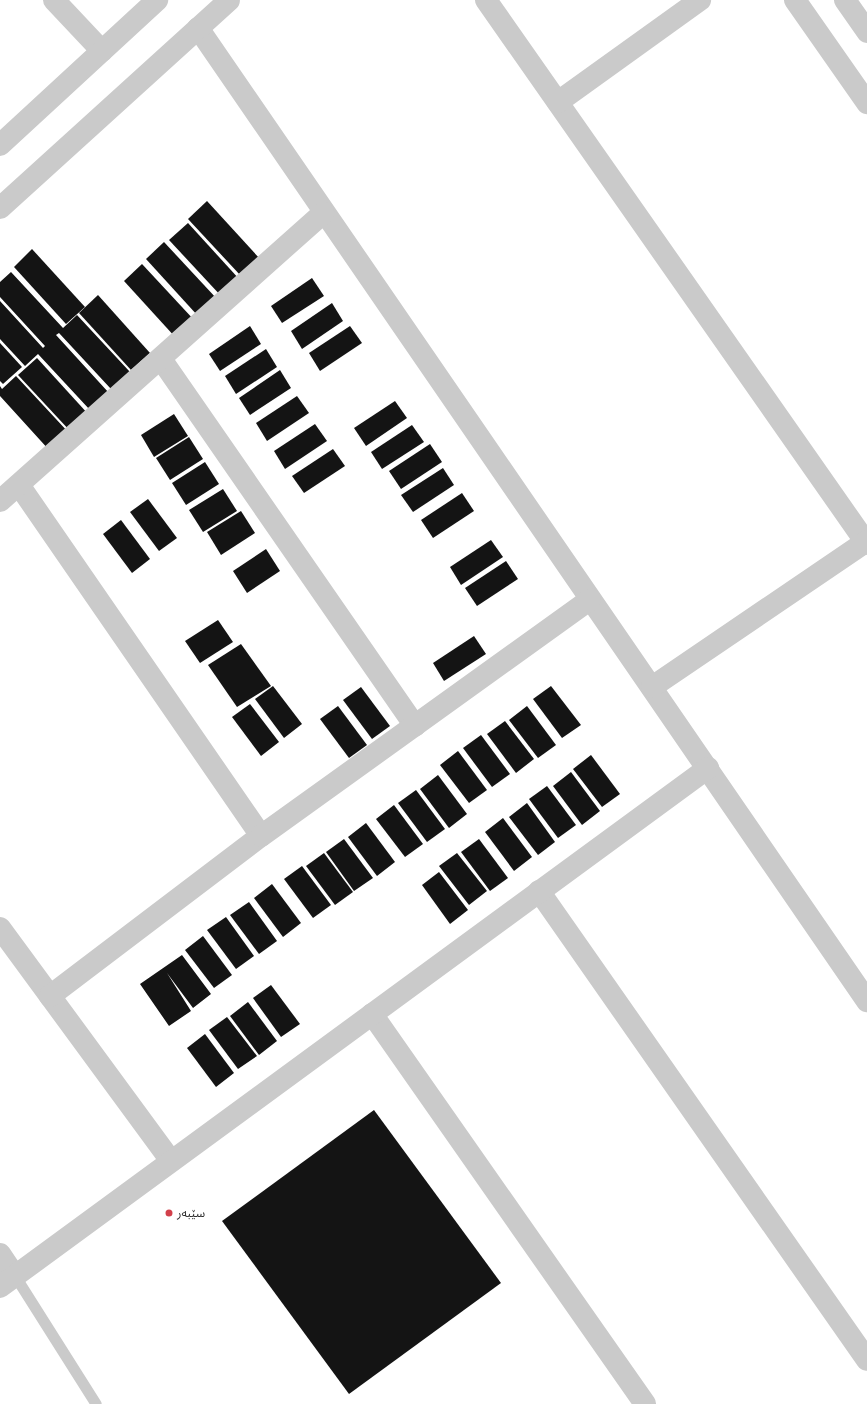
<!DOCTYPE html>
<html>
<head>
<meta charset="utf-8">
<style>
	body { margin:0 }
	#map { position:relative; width:867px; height:1404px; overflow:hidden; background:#fff; font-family:Ubuntu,"Noto Sans Arabic",sans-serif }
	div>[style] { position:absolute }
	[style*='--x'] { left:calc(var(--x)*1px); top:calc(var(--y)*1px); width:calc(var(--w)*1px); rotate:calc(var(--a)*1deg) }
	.building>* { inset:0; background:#141414 }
	.service>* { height:11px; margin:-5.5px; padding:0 5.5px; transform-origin:5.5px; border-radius:5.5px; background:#cacaca }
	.minor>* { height:22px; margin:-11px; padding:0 11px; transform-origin:11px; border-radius:11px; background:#cacaca }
	.tertiary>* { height:22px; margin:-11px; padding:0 11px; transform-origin:11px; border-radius:11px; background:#cacaca }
	.dots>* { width:11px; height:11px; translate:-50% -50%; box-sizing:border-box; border:2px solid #fff; border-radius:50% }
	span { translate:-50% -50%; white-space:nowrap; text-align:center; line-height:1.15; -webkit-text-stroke:4px #fff; paint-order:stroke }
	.poi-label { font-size:12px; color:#2d2d2d }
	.left { translate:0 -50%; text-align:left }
</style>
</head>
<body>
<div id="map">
	<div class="building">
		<i style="clip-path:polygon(207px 201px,260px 259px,241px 276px,188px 219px)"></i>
		<i style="clip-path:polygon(188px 223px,240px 280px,222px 297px,169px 240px)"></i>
		<i style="clip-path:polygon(164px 242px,217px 299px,198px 316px,146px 259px)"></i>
		<i style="clip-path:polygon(32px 249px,85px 307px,66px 324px,14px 267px)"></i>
		<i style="clip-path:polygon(142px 264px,195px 321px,176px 338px,124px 281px)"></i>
		<i style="clip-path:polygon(11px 272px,63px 328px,77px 315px,130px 372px,111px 389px,59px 333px,56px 335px,109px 393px,90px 410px,38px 354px,25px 366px,0 339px,0 301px,43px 348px,45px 346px,0 297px,0 282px)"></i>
		<i style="clip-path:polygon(312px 278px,324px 296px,282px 323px,271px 306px)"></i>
		<i style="clip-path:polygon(98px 295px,150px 353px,131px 370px,79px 313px)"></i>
		<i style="clip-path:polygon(332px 303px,343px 321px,302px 349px,291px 331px)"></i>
		<i style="clip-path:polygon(250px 326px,261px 344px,220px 371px,209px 354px)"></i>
		<i style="clip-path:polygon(350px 326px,362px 343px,320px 371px,309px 353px)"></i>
		<i style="clip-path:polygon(0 343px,22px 367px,3px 384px,0 381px)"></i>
		<i style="clip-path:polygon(266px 349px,277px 367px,236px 394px,225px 376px)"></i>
		<i style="clip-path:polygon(37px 358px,89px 415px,71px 432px,18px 375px)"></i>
		<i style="clip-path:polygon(280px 370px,291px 388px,250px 415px,239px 398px)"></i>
		<i style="clip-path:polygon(16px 376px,69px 433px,50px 451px,0 396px,0 386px,2px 389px)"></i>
		<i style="clip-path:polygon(297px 396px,309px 413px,267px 441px,256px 423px)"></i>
		<i style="clip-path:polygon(395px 401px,407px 418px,366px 446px,354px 428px)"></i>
		<i style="clip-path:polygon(174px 414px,188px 436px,154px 457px,141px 435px)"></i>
		<i style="clip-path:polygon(315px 424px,327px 441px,285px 469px,274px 451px)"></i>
		<i style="clip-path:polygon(412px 425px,424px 442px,382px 469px,371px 452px)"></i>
		<i style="clip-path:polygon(189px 437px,203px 459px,170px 480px,156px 458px)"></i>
		<i style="clip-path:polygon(430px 444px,442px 462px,401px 489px,389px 471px)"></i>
		<i style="clip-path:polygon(333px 449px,345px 466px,304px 493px,292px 476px)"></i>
		<i style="clip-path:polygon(205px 462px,219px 484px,186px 505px,172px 483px)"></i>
		<i style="clip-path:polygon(443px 468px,454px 485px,413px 512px,401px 495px)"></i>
		<i style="clip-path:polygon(223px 489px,237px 511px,203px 532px,189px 510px)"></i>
		<i style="clip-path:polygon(462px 493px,474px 511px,433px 538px,421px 520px)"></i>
		<i style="clip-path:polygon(148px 499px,177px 538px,159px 551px,130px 512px)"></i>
		<i style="clip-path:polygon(241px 511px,255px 533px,221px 555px,207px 532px)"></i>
		<i style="clip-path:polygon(121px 520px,150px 559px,132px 573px,103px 534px)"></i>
		<i style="clip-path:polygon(491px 540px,503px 557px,461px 585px,450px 567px)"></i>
		<i style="clip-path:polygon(266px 549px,280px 571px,247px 593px,233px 571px)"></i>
		<i style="clip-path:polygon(506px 561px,518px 579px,477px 606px,465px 588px)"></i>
		<i style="clip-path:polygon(218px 620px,233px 642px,200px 663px,185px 641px)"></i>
		<i style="clip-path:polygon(474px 636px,486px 654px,444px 681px,433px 663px)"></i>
		<i style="clip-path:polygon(241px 644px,271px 686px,237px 707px,208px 665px)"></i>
		<i style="clip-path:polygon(273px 686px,302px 724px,284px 738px,255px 699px)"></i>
		<i style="clip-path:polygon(551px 686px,581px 725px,562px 738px,533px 699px)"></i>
		<i style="clip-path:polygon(361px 687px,390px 726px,372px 739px,343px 700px)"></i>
		<i style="clip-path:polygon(250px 704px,279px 742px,261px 756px,232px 717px)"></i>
		<i style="clip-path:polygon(338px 706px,367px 745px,349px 758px,320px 719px)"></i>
		<i style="clip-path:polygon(527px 706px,556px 745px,538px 758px,509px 720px)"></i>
		<i style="clip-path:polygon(505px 721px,534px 759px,516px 773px,487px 734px)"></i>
		<i style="clip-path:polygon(481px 735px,510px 774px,492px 787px,463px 748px)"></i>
		<i style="clip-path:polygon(458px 751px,487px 790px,469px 803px,440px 765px)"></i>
		<i style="clip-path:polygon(591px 755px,620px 794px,602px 807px,573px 769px)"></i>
		<i style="clip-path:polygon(571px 772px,600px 811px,582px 825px,553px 786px)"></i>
		<i style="clip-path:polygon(438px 775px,467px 814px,449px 828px,420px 789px)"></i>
		<i style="clip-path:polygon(547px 786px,576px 825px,558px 838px,529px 799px)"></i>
		<i style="clip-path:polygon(416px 790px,445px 829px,427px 842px,398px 803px)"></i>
		<i style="clip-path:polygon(527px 803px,555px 842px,538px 855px,509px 817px)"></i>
		<i style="clip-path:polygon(394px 805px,423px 844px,405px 857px,376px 819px)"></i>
		<i style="clip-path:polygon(503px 818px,532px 857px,514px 871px,485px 832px)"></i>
		<i style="clip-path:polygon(366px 823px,395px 862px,377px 876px,348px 837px)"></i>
		<i style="clip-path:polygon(344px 839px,373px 878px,354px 891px,326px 852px)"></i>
		<i style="clip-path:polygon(479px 839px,508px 878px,490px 891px,461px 852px)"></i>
		<i style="clip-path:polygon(324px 853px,353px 892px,335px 905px,306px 866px)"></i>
		<i style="clip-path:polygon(457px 853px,487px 891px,469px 905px,439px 866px)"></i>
		<i style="clip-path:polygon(302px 866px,331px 905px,313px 918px,284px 879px)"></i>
		<i style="clip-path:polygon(439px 872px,468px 910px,450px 924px,422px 885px)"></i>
		<i style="clip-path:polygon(272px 884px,301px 923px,283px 937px,254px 898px)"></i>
		<i style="clip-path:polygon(249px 902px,277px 941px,259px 954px,230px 915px)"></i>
		<i style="clip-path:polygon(226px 917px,254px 956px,236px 969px,207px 930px)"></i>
		<i style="clip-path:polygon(203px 936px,232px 975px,214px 988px,185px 950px)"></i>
		<i style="clip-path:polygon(182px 955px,211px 994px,193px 1008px,167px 973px,191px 1011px,169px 1026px,140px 984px)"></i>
		<i style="clip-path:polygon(271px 985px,300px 1024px,281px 1037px,253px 998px)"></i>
		<i style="clip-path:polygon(248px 1002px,277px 1041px,259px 1055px,230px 1016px)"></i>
		<i style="clip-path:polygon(227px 1017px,257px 1056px,238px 1069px,209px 1030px)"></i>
		<i style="clip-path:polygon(205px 1034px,234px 1073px,216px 1087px,187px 1048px)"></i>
		<i style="clip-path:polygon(374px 1110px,501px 1283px,349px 1394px,222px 1221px)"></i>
	</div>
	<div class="service">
		<i style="--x:15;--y:1276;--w:151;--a:57.7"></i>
	</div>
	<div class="minor">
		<i style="--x:54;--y:0;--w:70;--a:46.7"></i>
		<i style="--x:486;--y:0;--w:664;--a:54.99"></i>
		<i style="--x:198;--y:28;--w:1181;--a:55.49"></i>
		<i style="--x:558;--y:102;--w:175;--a:-35.7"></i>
		<i style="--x:161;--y:359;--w:446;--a:55.3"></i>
		<i style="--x:19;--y:485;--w:426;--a:55.4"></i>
		<i style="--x:0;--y:501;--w:433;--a:-41.7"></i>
		<i style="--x:652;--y:687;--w:260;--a:-34.2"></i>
		<i style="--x:539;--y:891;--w:572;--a:55.03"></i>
		<i style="--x:0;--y:928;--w:289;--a:53.7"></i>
		<i style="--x:50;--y:996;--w:265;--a:-37.2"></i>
		<i style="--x:261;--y:836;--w:405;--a:-35.7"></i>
		<i style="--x:372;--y:1014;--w:476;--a:55"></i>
		<i style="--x:0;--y:1254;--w:27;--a:56"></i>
		<i style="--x:0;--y:1287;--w:878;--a:-36.24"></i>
	</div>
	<div class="tertiary">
		<i style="--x:795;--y:0;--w:126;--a:55"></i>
		<i style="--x:845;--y:0;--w:39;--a:55"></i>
		<i style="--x:0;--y:145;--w:214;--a:-42.7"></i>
		<i style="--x:0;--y:208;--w:309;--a:-42.2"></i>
	</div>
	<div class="dots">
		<i style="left:169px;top:1213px;background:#d2404b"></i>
	</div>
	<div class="poi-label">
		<span class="left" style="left:177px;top:1213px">سێبەر</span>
	</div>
</div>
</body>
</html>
